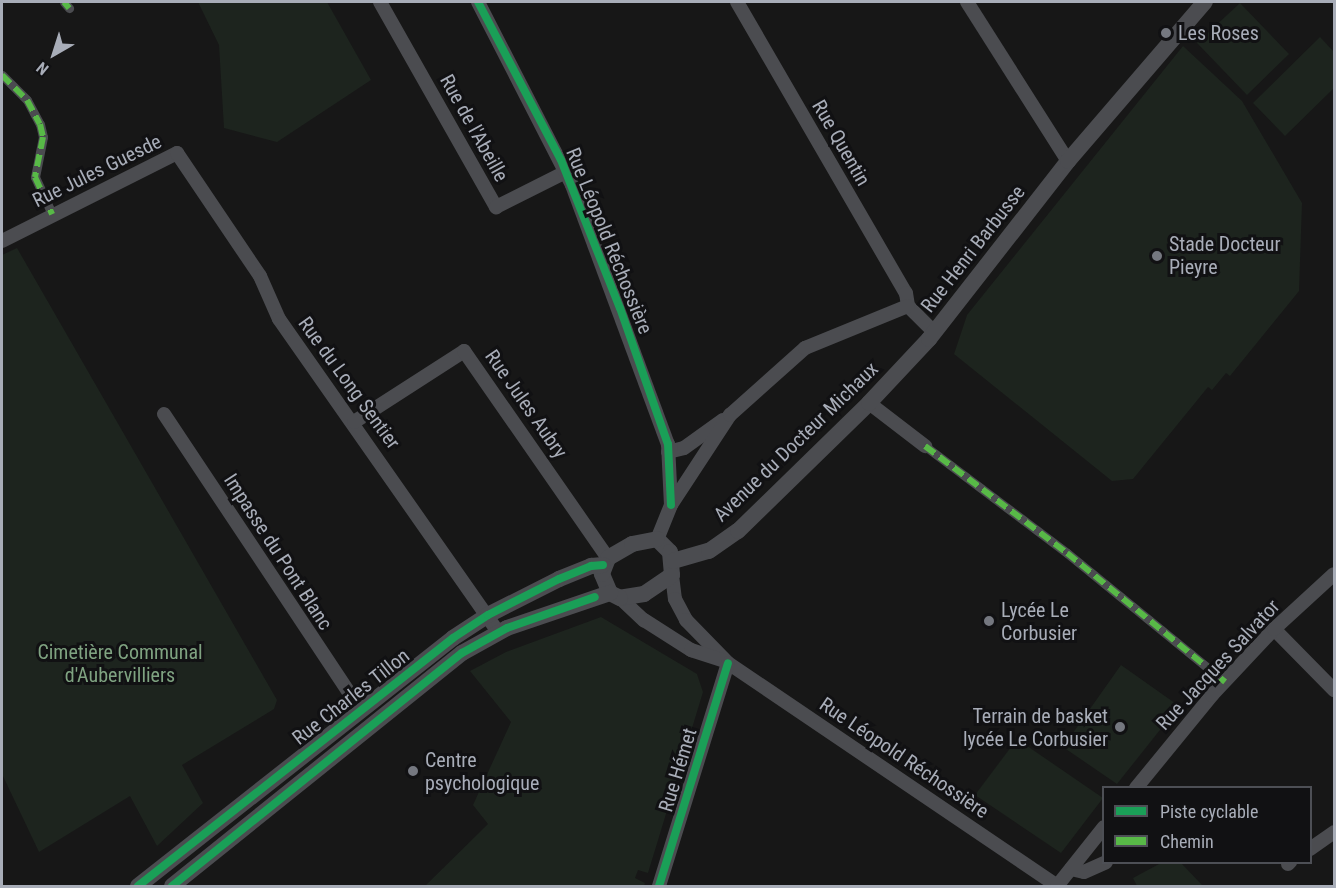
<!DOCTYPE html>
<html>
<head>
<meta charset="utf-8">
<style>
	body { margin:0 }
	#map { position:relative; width:1336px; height:888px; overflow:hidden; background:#171717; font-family:"Roboto Condensed",sans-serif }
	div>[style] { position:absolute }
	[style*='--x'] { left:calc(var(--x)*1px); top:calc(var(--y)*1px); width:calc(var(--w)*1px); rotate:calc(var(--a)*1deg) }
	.green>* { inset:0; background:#1d241e }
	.pedestrian>* { height:9px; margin:-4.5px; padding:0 4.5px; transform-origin:4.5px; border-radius:4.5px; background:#4b4c50 }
	.minor>* { height:14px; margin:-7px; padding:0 7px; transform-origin:7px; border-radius:7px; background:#4b4c50 }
	.tertiary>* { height:16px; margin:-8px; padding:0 8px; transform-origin:8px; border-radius:8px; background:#4b4c50 }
	.quiet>* { height:6px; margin-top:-3px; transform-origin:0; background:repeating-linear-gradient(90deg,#58b947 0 12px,transparent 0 18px) }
	.cycleway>* { height:8px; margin:-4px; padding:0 4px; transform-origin:4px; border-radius:4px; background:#1a9f57 }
	.dots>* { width:16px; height:16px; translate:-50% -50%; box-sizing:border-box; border:3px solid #111113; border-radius:50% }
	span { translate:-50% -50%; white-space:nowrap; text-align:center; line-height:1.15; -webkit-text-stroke:6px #111113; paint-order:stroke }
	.poi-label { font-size:20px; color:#a8adb8 }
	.left { translate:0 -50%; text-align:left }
	.right { translate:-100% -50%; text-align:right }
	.street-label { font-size:20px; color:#a8adb8 }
	.park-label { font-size:20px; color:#7fa381 }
	.frame { position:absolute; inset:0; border:3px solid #a8adb8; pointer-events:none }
	.legend { position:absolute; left:1102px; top:786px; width:210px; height:78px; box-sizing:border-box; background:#111113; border:2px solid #4d4f55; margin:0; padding:8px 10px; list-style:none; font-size:18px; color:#a8adb8 }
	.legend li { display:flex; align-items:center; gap:12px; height:30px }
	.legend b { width:30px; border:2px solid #4d4f55 }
	.north { position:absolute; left:24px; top:24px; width:60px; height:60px; -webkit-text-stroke:4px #111113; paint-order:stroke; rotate:219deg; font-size:16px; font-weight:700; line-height:24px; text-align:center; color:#a8adb8 }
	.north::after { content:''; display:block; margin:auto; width:21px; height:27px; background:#a8adb8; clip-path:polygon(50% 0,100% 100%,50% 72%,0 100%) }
</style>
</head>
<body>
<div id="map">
	<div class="green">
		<i style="clip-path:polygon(198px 2px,327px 2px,371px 80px,277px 142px,224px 128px,219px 45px)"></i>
		<i style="clip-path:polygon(1240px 3px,1289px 54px,1247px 95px,1197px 43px)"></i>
		<i style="clip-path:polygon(1320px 37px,1334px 52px,1334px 88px,1285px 136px,1253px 103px)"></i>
		<i style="clip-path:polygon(1183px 46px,1242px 101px,1302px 203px,1299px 291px,1230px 376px,1226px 373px,1212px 390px,1208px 387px,1133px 479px,1112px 481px,954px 354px,967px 315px)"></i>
		<i style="clip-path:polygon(17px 248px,277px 700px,274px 709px,182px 765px,203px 803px,157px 846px,130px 796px,39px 852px,2px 774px,2px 255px)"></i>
		<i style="clip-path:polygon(601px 617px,697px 674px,703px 692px,648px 873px,638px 870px,635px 878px,645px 883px,644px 886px,425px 886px,488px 824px,473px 805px,511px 722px,470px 671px,506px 652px)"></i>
		<i style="clip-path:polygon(1121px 665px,1179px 706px,1117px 784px,1063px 747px)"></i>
		<i style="clip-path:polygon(1017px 739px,1103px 798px,1061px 853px,975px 795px)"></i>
		<i style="clip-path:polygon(1161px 863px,1181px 863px,1203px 886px,1137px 886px,1133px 878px)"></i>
	</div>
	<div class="pedestrian">
		<i style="--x:64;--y:2;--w:8;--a:50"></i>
		<i style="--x:2;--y:75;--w:35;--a:45"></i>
		<i style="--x:27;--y:100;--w:27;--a:62"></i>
		<i style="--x:40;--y:124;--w:13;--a:77"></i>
		<i style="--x:43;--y:137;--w:41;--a:101.3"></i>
		<i style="--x:35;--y:177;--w:41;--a:65.3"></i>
		<i style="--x:925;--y:446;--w:178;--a:37"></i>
		<i style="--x:1067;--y:553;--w:204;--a:39.2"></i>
	</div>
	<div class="minor">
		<i style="--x:380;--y:2;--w:236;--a:60.5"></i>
		<i style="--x:496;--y:207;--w:78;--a:-26.6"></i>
		<i style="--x:478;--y:2;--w:206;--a:62.8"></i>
		<i style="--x:572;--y:185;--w:276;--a:69.7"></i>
		<i style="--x:668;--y:444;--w:61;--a:87.2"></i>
		<i style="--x:671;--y:505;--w:37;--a:112"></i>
		<i style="--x:737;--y:2;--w:337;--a:59.9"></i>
		<i style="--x:906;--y:293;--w:13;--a:81"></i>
		<i style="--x:967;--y:2;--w:188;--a:57.6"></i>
		<i style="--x:2;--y:241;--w:196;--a:-26.7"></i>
		<i style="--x:177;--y:153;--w:148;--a:56"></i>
		<i style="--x:260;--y:276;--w:47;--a:66.2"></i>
		<i style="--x:279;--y:319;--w:382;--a:55"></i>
		<i style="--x:908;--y:306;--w:37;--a:45"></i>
		<i style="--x:869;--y:403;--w:71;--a:37.5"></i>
		<i style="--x:164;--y:414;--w:356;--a:56.4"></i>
		<i style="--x:354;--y:422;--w:131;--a:-32.8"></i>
		<i style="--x:464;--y:351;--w:252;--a:55.2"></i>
		<i style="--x:668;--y:452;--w:16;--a:-14"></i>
		<i style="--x:684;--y:448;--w:48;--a:-35.7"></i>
		<i style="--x:671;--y:505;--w:108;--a:-56.8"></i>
		<i style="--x:730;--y:415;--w:101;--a:-41.8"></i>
		<i style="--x:805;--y:348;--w:111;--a:-22.2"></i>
		<i style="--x:672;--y:575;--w:24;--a:83"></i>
		<i style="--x:675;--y:599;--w:24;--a:62"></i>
		<i style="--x:686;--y:620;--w:60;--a:45.7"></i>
		<i style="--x:728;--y:663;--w:397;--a:34.1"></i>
		<i style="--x:620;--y:598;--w:33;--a:43"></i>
		<i style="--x:644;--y:620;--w:56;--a:32.6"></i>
		<i style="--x:691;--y:650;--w:35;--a:18"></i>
		<i style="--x:1274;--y:629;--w:86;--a:45.5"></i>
		<i style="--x:1136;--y:788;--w:120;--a:-50.7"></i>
		<i style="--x:1212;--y:695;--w:91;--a:-46.8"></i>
		<i style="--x:1274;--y:629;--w:81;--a:-42.5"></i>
		<i style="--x:1310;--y:849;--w:29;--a:-35"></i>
		<i style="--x:1288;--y:864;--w:3;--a:-45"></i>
		<i style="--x:1071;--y:869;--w:13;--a:13"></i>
		<i style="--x:1084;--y:872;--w:24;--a:-24"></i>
		<i style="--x:659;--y:886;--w:233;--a:-72.8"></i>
		<i style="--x:1057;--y:886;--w:75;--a:-51.5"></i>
	</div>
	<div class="tertiary">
		<i style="--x:657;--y:539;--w:18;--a:45"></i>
		<i style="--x:670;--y:552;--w:23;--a:85"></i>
		<i style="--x:672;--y:575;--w:34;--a:146"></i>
		<i style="--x:644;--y:594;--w:24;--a:171"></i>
		<i style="--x:620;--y:598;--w:11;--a:-153"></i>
		<i style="--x:610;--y:593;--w:21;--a:-113"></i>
		<i style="--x:602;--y:574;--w:17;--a:-69"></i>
		<i style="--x:608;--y:558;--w:28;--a:-30"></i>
		<i style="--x:632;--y:544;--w:25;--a:-11"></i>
		<i style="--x:673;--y:561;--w:37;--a:-16"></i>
		<i style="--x:709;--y:551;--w:35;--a:-35"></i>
		<i style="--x:738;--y:531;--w:183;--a:-44.3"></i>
		<i style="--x:869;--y:403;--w:88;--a:-46.8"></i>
		<i style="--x:929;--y:339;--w:226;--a:-52"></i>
		<i style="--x:1068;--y:161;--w:210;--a:-49.3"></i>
		<i style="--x:138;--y:886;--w:401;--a:-38.2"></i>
		<i style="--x:453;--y:638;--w:42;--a:-33.3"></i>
		<i style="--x:488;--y:615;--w:80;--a:-26.9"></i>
		<i style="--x:559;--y:579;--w:35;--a:-22"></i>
		<i style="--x:591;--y:566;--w:12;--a:-5"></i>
		<i style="--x:172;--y:886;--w:372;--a:-38.8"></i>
		<i style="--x:462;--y:653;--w:51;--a:-29.1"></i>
		<i style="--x:507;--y:628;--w:109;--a:-18.8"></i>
	</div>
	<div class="quiet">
		<i style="--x:64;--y:2;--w:8;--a:50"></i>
		<i style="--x:2;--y:75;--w:35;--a:45"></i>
		<i style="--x:27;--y:100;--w:27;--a:62"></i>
		<i style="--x:40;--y:124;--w:13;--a:77"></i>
		<i style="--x:43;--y:137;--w:41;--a:101.3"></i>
		<i style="--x:35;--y:177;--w:41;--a:65.3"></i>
		<i style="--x:925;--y:446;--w:178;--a:37"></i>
		<i style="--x:1067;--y:553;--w:204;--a:39.2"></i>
	</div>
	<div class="cycleway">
		<i style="--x:478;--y:2;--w:178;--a:62.3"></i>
		<i style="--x:561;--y:160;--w:159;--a:68.3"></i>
		<i style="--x:620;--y:308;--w:144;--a:70.6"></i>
		<i style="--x:668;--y:444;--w:61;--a:87.2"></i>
		<i style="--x:138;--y:886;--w:401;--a:-38.2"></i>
		<i style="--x:453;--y:638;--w:42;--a:-33.3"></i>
		<i style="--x:488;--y:615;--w:80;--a:-26.9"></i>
		<i style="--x:559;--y:579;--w:35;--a:-22"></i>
		<i style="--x:591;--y:566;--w:12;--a:-5"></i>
		<i style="--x:172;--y:886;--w:372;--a:-38.8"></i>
		<i style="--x:462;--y:653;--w:51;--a:-29.1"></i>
		<i style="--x:507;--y:628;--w:93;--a:-19.4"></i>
		<i style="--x:659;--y:886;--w:233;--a:-72.8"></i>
	</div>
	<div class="dots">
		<i style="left:1166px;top:33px;background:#757880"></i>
		<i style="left:1157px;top:256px;background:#757880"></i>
		<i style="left:989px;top:621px;background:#757880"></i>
		<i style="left:1120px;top:727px;background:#757880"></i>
		<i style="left:413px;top:771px;background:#757880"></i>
	</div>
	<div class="poi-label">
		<span class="left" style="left:1178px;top:33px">Les Roses</span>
		<span class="left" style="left:1169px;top:256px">Stade Docteur<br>Pieyre</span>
		<span class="left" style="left:1001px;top:622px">Lycée Le<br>Corbusier</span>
		<span class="right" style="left:1108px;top:728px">Terrain de basket<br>lycée Le Corbusier</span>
		<span class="left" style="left:425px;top:772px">Centre<br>psychologique</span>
	</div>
	<div class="street-label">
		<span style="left:474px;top:128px;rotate:61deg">Rue de l'Abeille</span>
		<span style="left:841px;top:143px;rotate:60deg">Rue Quentin</span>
		<span style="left:97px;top:171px;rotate:-26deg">Rue Jules Guesde</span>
		<span style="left:609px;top:241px;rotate:68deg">Rue Léopold Réchossière</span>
		<span style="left:973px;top:249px;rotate:-52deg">Rue Henri Barbusse</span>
		<span style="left:349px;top:383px;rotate:54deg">Rue du Long Sentier</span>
		<span style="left:526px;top:404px;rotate:55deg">Rue Jules Aubry</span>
		<span style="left:796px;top:442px;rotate:-44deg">Avenue du Docteur Michaux</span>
		<span style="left:278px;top:552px;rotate:57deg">Impasse du Pont Blanc</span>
		<span style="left:1218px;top:665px;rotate:-47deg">Rue Jacques Salvator</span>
		<span style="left:351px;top:697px;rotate:-38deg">Rue Charles Tillon</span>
		<span style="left:904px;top:758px;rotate:34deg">Rue Léopold Réchossière</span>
		<span style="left:678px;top:770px;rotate:-73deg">Rue Hémet</span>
	</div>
	<div class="park-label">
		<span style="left:120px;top:664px">Cimetière Communal<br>d'Aubervilliers</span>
	</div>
	<div class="frame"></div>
	<ul class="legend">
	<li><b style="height:8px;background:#1a9f57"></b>Piste cyclable</li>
	<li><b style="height:8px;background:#58b947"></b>Chemin</li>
	</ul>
	<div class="north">N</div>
</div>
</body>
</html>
